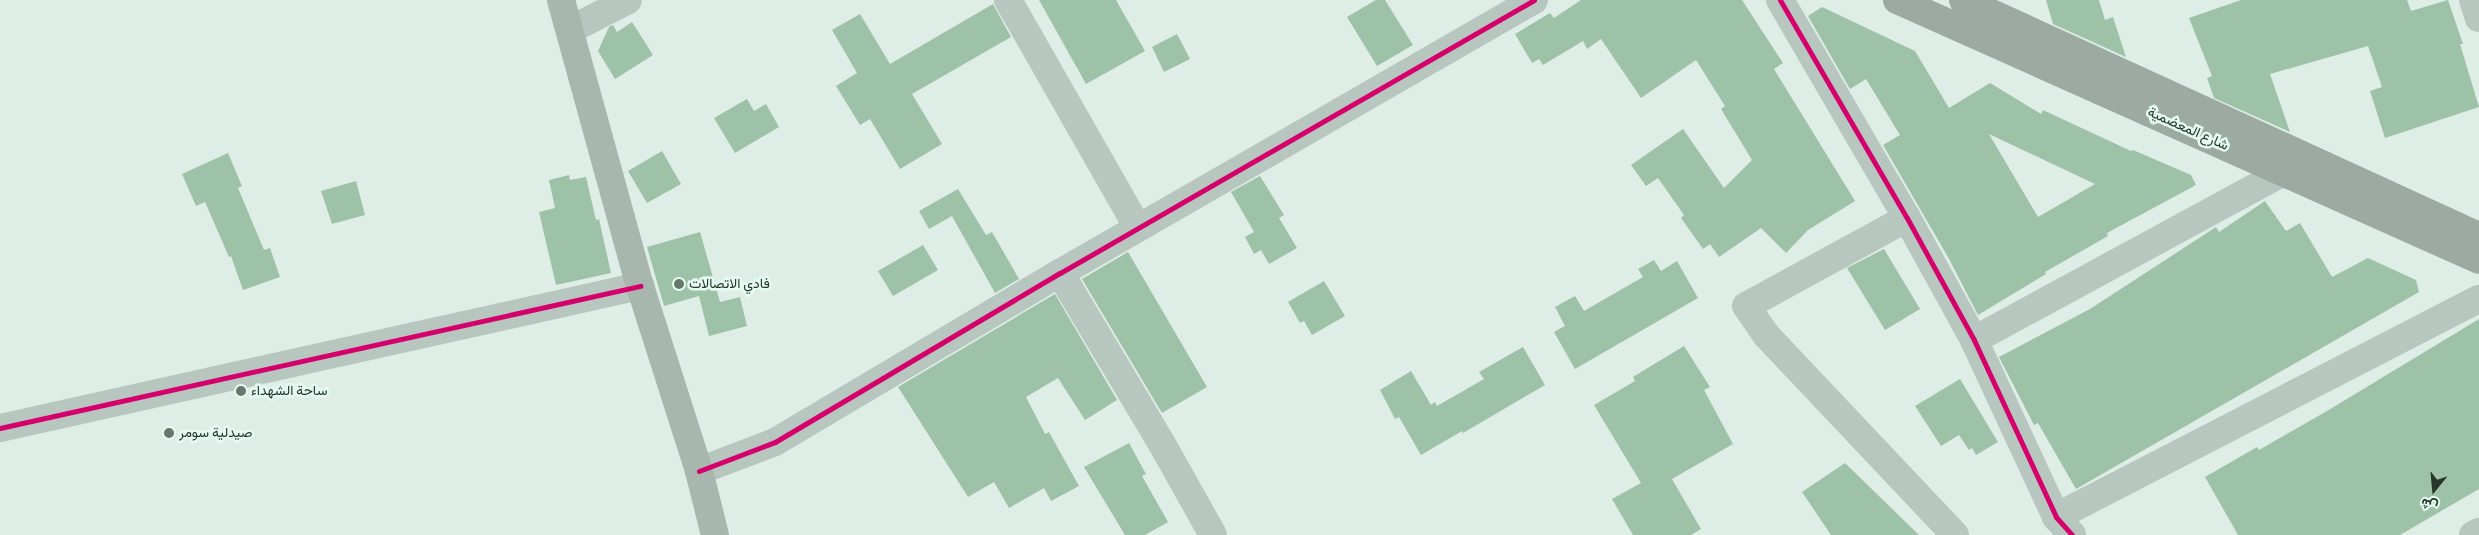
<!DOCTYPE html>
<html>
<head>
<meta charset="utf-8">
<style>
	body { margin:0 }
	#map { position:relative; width:2479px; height:535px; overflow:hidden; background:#deede6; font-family:"Source Sans 3",Vazirmatn,sans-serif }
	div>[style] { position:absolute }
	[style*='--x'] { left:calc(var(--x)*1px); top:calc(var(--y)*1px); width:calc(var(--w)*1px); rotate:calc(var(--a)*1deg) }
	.building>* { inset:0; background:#9ec2a8 }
	.street>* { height:28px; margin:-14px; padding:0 14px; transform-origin:14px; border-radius:14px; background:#b7c6be }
	.secondary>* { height:28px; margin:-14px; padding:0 14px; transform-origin:14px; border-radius:14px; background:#a8b7ae }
	.primary>* { height:28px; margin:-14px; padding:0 14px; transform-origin:14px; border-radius:14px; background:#9daaa2 }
	.cycleway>* { height:5px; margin:-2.5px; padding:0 2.5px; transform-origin:2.5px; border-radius:2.5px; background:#d6006c }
	.dots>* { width:14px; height:14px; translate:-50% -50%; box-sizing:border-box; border:2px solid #e5fbf0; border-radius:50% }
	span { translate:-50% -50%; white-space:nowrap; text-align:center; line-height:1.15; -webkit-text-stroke:5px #e5fbf0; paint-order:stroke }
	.street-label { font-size:14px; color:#26372b }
	.poi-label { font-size:14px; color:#26372b }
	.left { translate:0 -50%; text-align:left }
	.north { position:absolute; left:2409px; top:465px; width:50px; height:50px; -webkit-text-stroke:4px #e5fbf0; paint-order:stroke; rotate:197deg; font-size:14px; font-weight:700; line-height:20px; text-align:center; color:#26372b }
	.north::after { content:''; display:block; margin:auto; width:18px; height:22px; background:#26372b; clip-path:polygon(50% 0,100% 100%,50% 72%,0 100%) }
</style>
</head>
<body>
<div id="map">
	<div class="building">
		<i style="clip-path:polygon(1039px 0,1116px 0,1145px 51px,1086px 84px)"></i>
		<i style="clip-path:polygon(1376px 0,1385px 0,1413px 45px,1377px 66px,1347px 17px)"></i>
		<i style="clip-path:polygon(1581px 0,1742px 0,1783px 63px,1774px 69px,1855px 201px,1808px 230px,1786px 253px,1761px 228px,1719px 257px,1710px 244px,1703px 249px,1681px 218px,1684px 215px,1658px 178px,1646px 186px,1631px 165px,1683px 129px,1724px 188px,1752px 160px,1721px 109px,1725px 106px,1696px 60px,1641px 98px,1601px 39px,1587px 49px,1583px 41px,1543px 65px,1539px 59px,1532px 63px,1515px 34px,1550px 13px,1554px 18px)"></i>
		<i style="clip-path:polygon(2046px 0,2099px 0,2105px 20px,2113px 17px,2126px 57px,2053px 24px)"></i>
		<i style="clip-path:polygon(2241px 0,2407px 0,2411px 11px,2448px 0,2463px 44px,2460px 44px,2479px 107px,2385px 138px,2370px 91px,2382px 87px,2368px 46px,2270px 74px,2290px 132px,2214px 98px,2207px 78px,2212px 76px,2189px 18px)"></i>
		<i style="clip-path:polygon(993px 4px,1011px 37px,912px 94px,942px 144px,900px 169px,870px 119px,860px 125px,836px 86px,857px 73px,832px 30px,860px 14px,890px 64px)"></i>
		<i style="clip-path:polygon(evenodd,1822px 7px,1915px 51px,1949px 108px,1990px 83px,2041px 114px,2043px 110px,2131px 151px,2133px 150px,2191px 175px,2196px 185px,2107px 233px,2108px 236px,2045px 272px,2046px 274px,1978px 315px,1948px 257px,1883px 145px,1900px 135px,1866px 79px,1850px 89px,1808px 16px,1822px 7px,1989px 134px,2095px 184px,2038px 217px,1989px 134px)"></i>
		<i style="clip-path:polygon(632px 22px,653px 55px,615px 79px,598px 51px,609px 27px,613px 25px,617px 32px)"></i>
		<i style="clip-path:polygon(1177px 34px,1190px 59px,1164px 72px,1152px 47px)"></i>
		<i style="clip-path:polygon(747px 99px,754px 111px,766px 104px,779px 127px,735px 153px,714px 118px)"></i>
		<i style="clip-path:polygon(662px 151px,681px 184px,647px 203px,628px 171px)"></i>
		<i style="clip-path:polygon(228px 153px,242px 186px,238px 188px,264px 250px,270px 248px,280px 277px,243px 290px,231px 256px,229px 257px,205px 202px,196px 206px,182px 174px)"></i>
		<i style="clip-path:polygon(569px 175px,570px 180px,586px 177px,596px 220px,599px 219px,611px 273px,556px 285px,539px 212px,555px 208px,549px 180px)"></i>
		<i style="clip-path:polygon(1260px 176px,1284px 215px,1279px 218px,1297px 248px,1269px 264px,1261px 250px,1254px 254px,1245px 237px,1254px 232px,1231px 192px)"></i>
		<i style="clip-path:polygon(356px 181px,365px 215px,332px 224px,321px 191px)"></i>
		<i style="clip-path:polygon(958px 189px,986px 235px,992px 232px,1019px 279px,995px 293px,952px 216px,929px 229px,919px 211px)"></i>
		<i style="clip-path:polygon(2265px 201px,2286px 231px,2300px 223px,2332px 277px,2368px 258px,2416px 280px,2419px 292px,2076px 489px,2038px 423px,2034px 425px,1999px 357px,2090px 309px,2216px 227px,2219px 232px)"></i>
		<i style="clip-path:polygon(700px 232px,720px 302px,740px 297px,747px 326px,709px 336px,699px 296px,664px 306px,647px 247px)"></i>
		<i style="clip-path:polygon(923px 245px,938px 270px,893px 296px,878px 271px)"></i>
		<i style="clip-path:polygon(1884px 249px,1920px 309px,1885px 330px,1847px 268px)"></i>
		<i style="clip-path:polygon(1128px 252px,1207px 387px,1162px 413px,1082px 279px)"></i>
		<i style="clip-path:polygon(1654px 260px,1661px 271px,1677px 261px,1698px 298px,1575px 369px,1554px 332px,1565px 326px,1555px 307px,1575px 296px,1584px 311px,1643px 277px,1638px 269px)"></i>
		<i style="clip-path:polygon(1324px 281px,1345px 316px,1312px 335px,1304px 321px,1300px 323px,1288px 302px)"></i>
		<i style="clip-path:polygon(1055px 294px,1117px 400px,1085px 420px,1058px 378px,1026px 397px,1045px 434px,1049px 432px,1079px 486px,1051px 501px,1044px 488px,1009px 508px,994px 482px,968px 497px,898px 387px)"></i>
		<i style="clip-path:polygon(2479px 319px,2479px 489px,2400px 535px,2238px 535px,2205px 477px,2257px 447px,2259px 450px,2327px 411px)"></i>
		<i style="clip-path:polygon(1684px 346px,1710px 387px,1704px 390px,1733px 444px,1672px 479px,1701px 529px,1691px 535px,1633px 535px,1612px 499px,1641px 483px,1594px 405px,1635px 381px,1633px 377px)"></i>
		<i style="clip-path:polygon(1523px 347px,1545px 385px,1463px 433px,1462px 431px,1421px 455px,1399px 417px,1395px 419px,1380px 390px,1411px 371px,1431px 405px,1435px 402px,1437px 406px,1484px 379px,1479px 372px)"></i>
		<i style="clip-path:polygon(1960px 379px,1998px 442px,1976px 455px,1972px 448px,1969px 450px,1959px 435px,1941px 446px,1915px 406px)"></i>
		<i style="clip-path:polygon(1129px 443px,1146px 474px,1142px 476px,1168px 522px,1145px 535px,1125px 535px,1084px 467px)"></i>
		<i style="clip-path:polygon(1845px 463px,1919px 535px,1831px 535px,1802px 492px)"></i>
	</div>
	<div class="street">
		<i style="--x:1008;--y:0;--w:262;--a:60.3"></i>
		<i style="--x:1780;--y:0;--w:252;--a:59.8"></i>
		<i style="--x:1907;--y:218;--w:139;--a:61.2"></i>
		<i style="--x:1974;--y:340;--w:195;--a:65.1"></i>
		<i style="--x:2056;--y:517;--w:24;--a:48"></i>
		<i style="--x:2473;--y:0;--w:19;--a:72"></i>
		<i style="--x:570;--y:30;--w:65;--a:-27.3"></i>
		<i style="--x:1907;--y:218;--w:183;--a:151.3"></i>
		<i style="--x:1746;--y:306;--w:35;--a:55"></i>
		<i style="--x:1766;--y:335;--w:275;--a:46.6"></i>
		<i style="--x:1060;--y:273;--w:199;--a:59.2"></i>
		<i style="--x:1162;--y:444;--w:104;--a:60.7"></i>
		<i style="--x:1974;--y:340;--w:353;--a:-28.5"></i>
		<i style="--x:0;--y:428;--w:656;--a:-12.51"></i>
		<i style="--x:699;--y:471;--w:81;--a:-20.9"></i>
		<i style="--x:775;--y:442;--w:331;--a:-30.7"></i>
		<i style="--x:1060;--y:273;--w:547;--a:-29.94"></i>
		<i style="--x:2056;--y:517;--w:476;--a:-27.3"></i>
		<i style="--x:2473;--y:535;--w:7;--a:-27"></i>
	</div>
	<div class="secondary">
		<i style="--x:561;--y:0;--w:297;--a:74.6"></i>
		<i style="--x:640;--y:286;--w:194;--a:72.3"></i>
		<i style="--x:699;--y:471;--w:66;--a:76"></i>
	</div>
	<div class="primary">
		<i style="--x:1897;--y:0;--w:637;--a:24.07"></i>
		<i style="--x:1963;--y:0;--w:567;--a:24.58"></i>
	</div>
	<div class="cycleway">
		<i style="--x:1780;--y:0;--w:252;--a:59.8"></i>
		<i style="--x:1907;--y:218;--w:139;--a:61.2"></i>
		<i style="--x:1974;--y:340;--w:195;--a:65.1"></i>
		<i style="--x:2056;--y:517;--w:24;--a:48"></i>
		<i style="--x:0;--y:428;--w:656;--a:-12.51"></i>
		<i style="--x:699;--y:471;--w:81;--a:-20.9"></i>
		<i style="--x:775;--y:442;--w:331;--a:-30.7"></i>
		<i style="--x:1060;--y:273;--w:547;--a:-29.94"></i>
	</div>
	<div class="dots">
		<i style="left:679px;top:284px;background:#66776c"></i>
		<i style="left:241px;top:391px;background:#66776c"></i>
		<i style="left:169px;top:433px;background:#66776c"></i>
	</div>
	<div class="street-label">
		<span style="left:2188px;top:129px;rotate:24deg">شارع المعضمية</span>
	</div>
	<div class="poi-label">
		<span class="left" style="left:689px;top:284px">فادي الاتصالات</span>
		<span class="left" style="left:251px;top:391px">ساحة الشهداء</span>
		<span class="left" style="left:179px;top:433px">صيدلية سومر</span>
	</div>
	<div class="north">ش</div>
</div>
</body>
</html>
